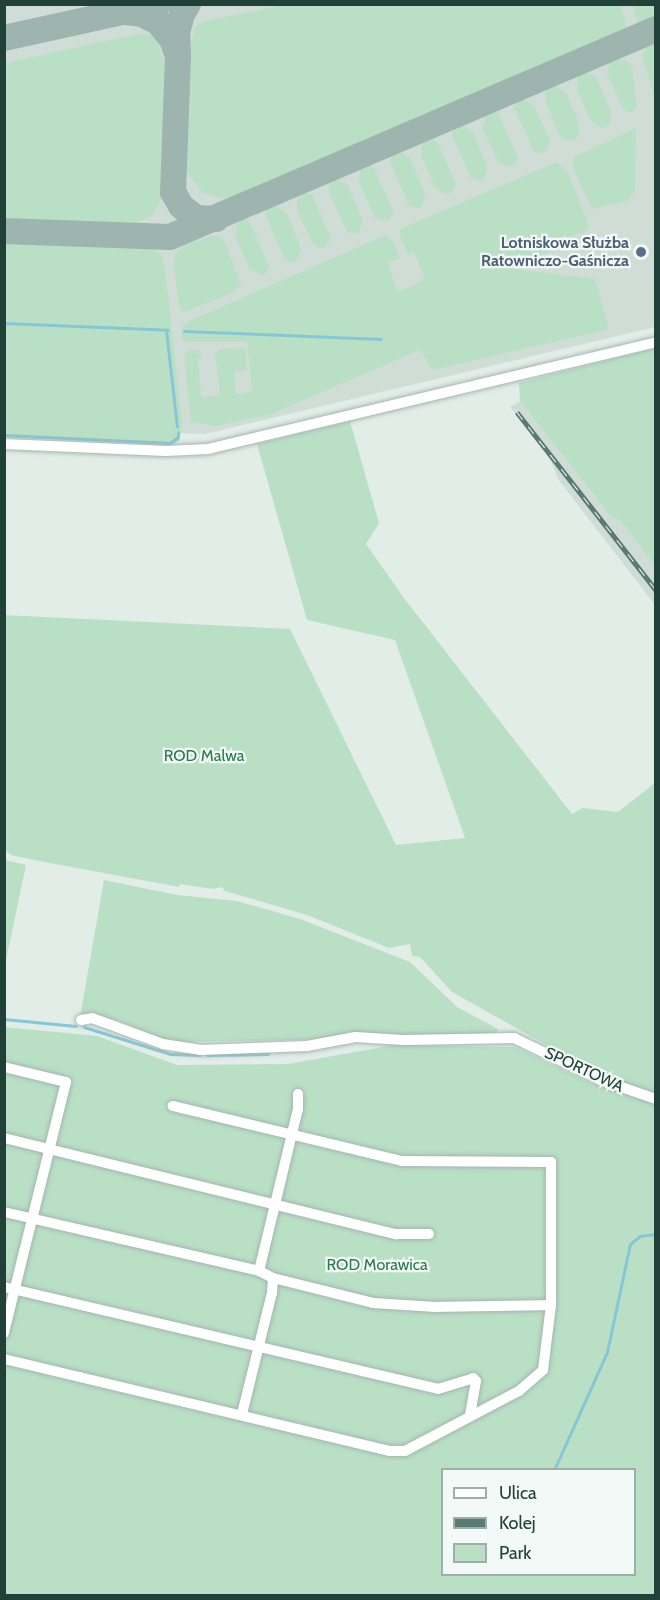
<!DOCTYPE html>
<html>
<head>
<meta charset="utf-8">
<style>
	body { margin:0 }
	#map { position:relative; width:660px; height:1600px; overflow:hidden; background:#e2ede8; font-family:Cabin,sans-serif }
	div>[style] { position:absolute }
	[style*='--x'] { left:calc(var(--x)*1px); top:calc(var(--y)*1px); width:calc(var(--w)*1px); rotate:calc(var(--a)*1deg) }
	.built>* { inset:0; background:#d0ddd7 }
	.green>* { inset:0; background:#b9e0c5 }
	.stream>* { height:3px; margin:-1.5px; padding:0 1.5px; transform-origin:1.5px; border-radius:1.5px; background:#85c7d7 }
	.taxiway>* { height:26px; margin:-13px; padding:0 13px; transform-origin:13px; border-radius:13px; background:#9eb4ae }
	.roads { filter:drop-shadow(0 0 2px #a4b6b0) drop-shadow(0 0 2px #a4b6b0) }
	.minor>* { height:10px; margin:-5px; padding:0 5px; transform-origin:5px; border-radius:5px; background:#fff }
	.rail>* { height:5px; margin-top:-2.5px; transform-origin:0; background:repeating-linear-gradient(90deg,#f2f9f6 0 9px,#5a7b74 0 18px); box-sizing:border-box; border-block:2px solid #5a7b74 }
	.dots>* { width:16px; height:16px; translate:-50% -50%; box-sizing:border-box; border:3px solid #f2f9f6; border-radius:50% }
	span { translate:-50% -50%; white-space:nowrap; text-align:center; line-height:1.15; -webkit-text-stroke:4.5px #f2f9f6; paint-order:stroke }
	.service-label { font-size:16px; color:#4e5e75; font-weight:700 }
	.right { translate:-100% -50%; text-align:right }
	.park-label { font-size:16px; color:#277a4a }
	.street-label { font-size:16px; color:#204038 }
	.frame { position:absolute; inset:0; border:6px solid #204038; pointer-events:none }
	.legend { position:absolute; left:441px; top:1468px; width:195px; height:108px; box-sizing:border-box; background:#f2f9f6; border:2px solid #9eafaa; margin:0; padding:8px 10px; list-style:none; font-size:18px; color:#204038 }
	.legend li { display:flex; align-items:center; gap:12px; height:30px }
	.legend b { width:30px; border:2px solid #9eafaa }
</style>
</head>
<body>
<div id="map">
	<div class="built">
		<i style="clip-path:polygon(5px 5px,655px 5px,655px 327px,205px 434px,5px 426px)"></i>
		<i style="clip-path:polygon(520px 401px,612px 518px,621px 521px,655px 566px,655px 605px,558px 479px,550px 458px,510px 407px)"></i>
	</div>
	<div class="green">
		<i style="clip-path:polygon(282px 5px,621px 5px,627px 30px,239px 198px,230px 200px,203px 193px,183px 168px,188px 61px,190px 44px,197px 23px)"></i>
		<i style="clip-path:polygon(633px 5px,655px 5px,655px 18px,638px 26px)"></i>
		<i style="clip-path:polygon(137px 34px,151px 35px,155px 38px,170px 73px,164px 194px,153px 214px,147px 219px,120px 226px,5px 221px,5px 63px)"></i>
		<i style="clip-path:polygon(655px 40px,655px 99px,642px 56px,646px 46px)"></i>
		<i style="clip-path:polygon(616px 58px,627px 61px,632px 66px,637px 107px,633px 112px,627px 112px,622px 106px,607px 74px,609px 63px)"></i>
		<i style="clip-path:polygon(585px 71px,596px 77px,611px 112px,610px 123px,605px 128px,597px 126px,590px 120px,577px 89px,578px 73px)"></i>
		<i style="clip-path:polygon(554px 84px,566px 93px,580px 126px,579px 135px,574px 141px,563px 139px,559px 134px,546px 102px,545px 92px)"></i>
		<i style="clip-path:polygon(523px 98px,535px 107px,550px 140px,548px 148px,542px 154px,534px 152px,514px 108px,517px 101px)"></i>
		<i style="clip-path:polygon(492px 111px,499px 114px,518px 159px,512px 167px,499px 163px,483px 130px,485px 114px)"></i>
		<i style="clip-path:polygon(461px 124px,473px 132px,487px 166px,486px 176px,481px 181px,471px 178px,452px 135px,454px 127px)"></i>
		<i style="clip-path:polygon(636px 128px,635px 191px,627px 201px,592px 209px,573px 168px,574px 157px)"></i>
		<i style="clip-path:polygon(430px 138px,437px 141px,456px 184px,450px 194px,442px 193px,435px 187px,421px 156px,423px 141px)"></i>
		<i style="clip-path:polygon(399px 151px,410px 158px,425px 193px,423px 204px,419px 208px,409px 206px,390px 162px,392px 154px)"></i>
		<i style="clip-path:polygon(557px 162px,568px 172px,589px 226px,584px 233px,551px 240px,554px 251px,489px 266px,595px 279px,609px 329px,433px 370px,420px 350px,271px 414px,216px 426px,191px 422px,184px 356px,189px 349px,198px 350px,201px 354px,202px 359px,198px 359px,201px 397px,220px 395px,215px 354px,219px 349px,245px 348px,247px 370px,234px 372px,236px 394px,252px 392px,247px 342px,187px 342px,182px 339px,181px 329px,189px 321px,386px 235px,392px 240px,400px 258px,388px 263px,397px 293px,425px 279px,414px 252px,408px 254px,400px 237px,400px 229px)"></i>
		<i style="clip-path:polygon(367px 165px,374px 168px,394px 213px,388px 221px,375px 218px,359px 183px,361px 168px)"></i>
		<i style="clip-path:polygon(335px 179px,347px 184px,363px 220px,358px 234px,347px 232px,328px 189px,331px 181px)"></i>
		<i style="clip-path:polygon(304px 193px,312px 195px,331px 238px,325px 248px,317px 247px,311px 241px,297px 210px,297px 200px)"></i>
		<i style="clip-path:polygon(276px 205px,287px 214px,301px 248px,299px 258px,293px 262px,285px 260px,266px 215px,268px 208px)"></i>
		<i style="clip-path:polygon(243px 219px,249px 220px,269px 266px,267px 273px,262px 275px,250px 269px,235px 236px,237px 224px)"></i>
		<i style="clip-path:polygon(213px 235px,220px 237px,226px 244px,241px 284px,232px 293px,185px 312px,179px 308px,174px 266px,175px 253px,184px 246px)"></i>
		<i style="clip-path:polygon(5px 243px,151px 249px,161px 255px,165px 267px,182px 425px,179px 441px,173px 444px,5px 437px)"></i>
		<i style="clip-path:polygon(655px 348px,656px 348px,655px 566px,621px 521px,612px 518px,520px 401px,519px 383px)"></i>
		<i style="clip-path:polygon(350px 421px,379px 523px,366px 544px,404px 598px,572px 814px,583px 808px,618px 812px,655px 783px,655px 1093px,600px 1075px,452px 992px,420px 957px,412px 956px,410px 944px,389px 948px,307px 915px,225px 891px,222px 887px,213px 889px,180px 884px,179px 887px,34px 860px,11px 855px,4px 849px,4px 615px,290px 629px,396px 845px,465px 838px,395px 640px,307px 620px,257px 444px)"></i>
		<i style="clip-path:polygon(5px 860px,26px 865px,5px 965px,4px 860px)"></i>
		<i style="clip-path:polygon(104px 880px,177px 895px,237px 901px,300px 919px,410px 962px,457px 1007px,498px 1029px,494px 1036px,185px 1042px,167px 1041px,117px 1020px,91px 1015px,80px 1017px)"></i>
		<i style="clip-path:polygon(evenodd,4px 1027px,97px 1036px,177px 1065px,288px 1064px,394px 1045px,515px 1047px,592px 1084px,655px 1103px,655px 1595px,5px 1595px,4px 1027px,442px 1470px,634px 1470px,634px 1574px,442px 1574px,442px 1470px)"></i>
	</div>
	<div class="stream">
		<i style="--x:4;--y:323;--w:164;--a:2.4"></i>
		<i style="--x:166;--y:330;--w:97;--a:83.5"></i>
		<i style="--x:184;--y:331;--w:197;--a:2.3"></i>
		<i style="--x:4;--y:435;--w:166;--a:2.8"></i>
		<i style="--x:170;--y:443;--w:10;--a:-37"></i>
		<i style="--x:178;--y:437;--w:5;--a:-90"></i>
		<i style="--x:4;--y:1019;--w:72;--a:5.6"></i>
		<i style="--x:84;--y:1027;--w:90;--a:17.4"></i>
		<i style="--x:170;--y:1054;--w:30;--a:2"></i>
		<i style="--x:207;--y:1055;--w:61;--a:-0.9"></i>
		<i style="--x:554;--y:1470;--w:129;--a:-65.8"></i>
		<i style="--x:607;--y:1352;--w:110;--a:-78"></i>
		<i style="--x:630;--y:1244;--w:13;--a:-39"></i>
		<i style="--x:640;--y:1236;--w:16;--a:-7"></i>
	</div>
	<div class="taxiway">
		<i style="--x:126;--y:12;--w:16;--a:7"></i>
		<i style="--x:142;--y:14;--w:18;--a:27"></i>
		<i style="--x:158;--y:22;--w:22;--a:51"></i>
		<i style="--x:172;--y:39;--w:18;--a:71"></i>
		<i style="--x:178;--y:56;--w:23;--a:-92"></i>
		<i style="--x:177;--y:33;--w:20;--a:-75"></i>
		<i style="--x:182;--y:14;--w:12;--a:-59"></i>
		<i style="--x:4;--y:38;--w:158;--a:-12.4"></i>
		<i style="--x:178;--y:56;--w:136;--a:92.1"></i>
		<i style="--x:173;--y:192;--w:16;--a:60"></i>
		<i style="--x:181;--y:206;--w:19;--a:39"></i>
		<i style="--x:196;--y:218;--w:20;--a:3"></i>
		<i style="--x:4;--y:231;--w:166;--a:2.1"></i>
		<i style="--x:170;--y:237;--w:529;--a:-23.17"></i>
	</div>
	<div class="roads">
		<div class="minor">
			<i style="--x:4;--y:444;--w:162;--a:2.5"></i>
			<i style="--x:166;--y:451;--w:42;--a:-2.7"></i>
			<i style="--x:208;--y:449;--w:461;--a:-13.4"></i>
			<i style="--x:81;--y:1020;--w:11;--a:-10"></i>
			<i style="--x:92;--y:1018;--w:76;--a:20.1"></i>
			<i style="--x:163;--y:1044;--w:37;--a:9"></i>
			<i style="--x:200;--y:1050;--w:107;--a:-2.1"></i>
			<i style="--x:307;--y:1046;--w:49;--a:-10.6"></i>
			<i style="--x:355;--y:1037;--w:49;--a:3.5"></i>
			<i style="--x:404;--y:1040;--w:110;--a:-1"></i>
			<i style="--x:514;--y:1038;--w:97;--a:25.8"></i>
			<i style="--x:601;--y:1080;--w:58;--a:19.1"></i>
			<i style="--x:4;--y:1067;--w:64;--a:13.6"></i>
			<i style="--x:66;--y:1082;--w:259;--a:103.9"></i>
			<i style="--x:4;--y:1138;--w:404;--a:13.8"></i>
			<i style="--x:396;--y:1234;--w:33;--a:0"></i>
			<i style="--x:4;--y:1212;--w:262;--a:13"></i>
			<i style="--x:273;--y:1278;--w:103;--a:14"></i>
			<i style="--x:373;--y:1303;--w:63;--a:3.6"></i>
			<i style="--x:436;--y:1307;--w:115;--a:-1"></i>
			<i style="--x:4;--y:1287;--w:446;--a:13.2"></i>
			<i style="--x:438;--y:1389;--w:37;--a:-17"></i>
			<i style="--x:473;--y:1378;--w:4;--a:45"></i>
			<i style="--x:476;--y:1381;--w:36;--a:100"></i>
			<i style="--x:4;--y:1359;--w:396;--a:13.4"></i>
			<i style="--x:389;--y:1451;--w:16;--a:0"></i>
			<i style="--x:405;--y:1451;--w:129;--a:-27.8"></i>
			<i style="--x:519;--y:1391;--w:32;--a:-41"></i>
			<i style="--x:543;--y:1370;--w:65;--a:-83"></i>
			<i style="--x:551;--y:1305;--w:143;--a:-90"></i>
			<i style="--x:551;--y:1162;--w:149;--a:-179.6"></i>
			<i style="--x:402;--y:1161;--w:236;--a:-166.5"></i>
			<i style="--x:242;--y:1414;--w:125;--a:-76.1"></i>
			<i style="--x:272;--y:1293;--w:15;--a:-86"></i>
			<i style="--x:273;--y:1278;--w:16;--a:-153"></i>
			<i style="--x:259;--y:1271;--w:167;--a:-76.5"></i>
			<i style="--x:298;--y:1109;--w:15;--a:-90"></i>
		</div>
	</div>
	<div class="rail">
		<i style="--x:517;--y:412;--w:226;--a:52"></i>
	</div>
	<div class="dots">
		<i style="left:641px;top:252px;background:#5c6f8a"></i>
	</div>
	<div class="service-label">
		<span class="right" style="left:629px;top:252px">Lotniskowa Służba<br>Ratowniczo-Gaśnicza</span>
	</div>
	<div class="park-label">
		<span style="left:204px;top:756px">ROD Malwa</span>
		<span style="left:377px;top:1265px">ROD Morawica</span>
	</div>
	<div class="street-label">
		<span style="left:584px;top:1070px;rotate:25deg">SPORTOWA</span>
	</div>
	<div class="frame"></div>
	<ul class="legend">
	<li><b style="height:8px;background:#fff"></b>Ulica</li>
	<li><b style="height:8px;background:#5a7b74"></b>Kolej</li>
	<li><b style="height:16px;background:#b9e0c5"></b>Park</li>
	</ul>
</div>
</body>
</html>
